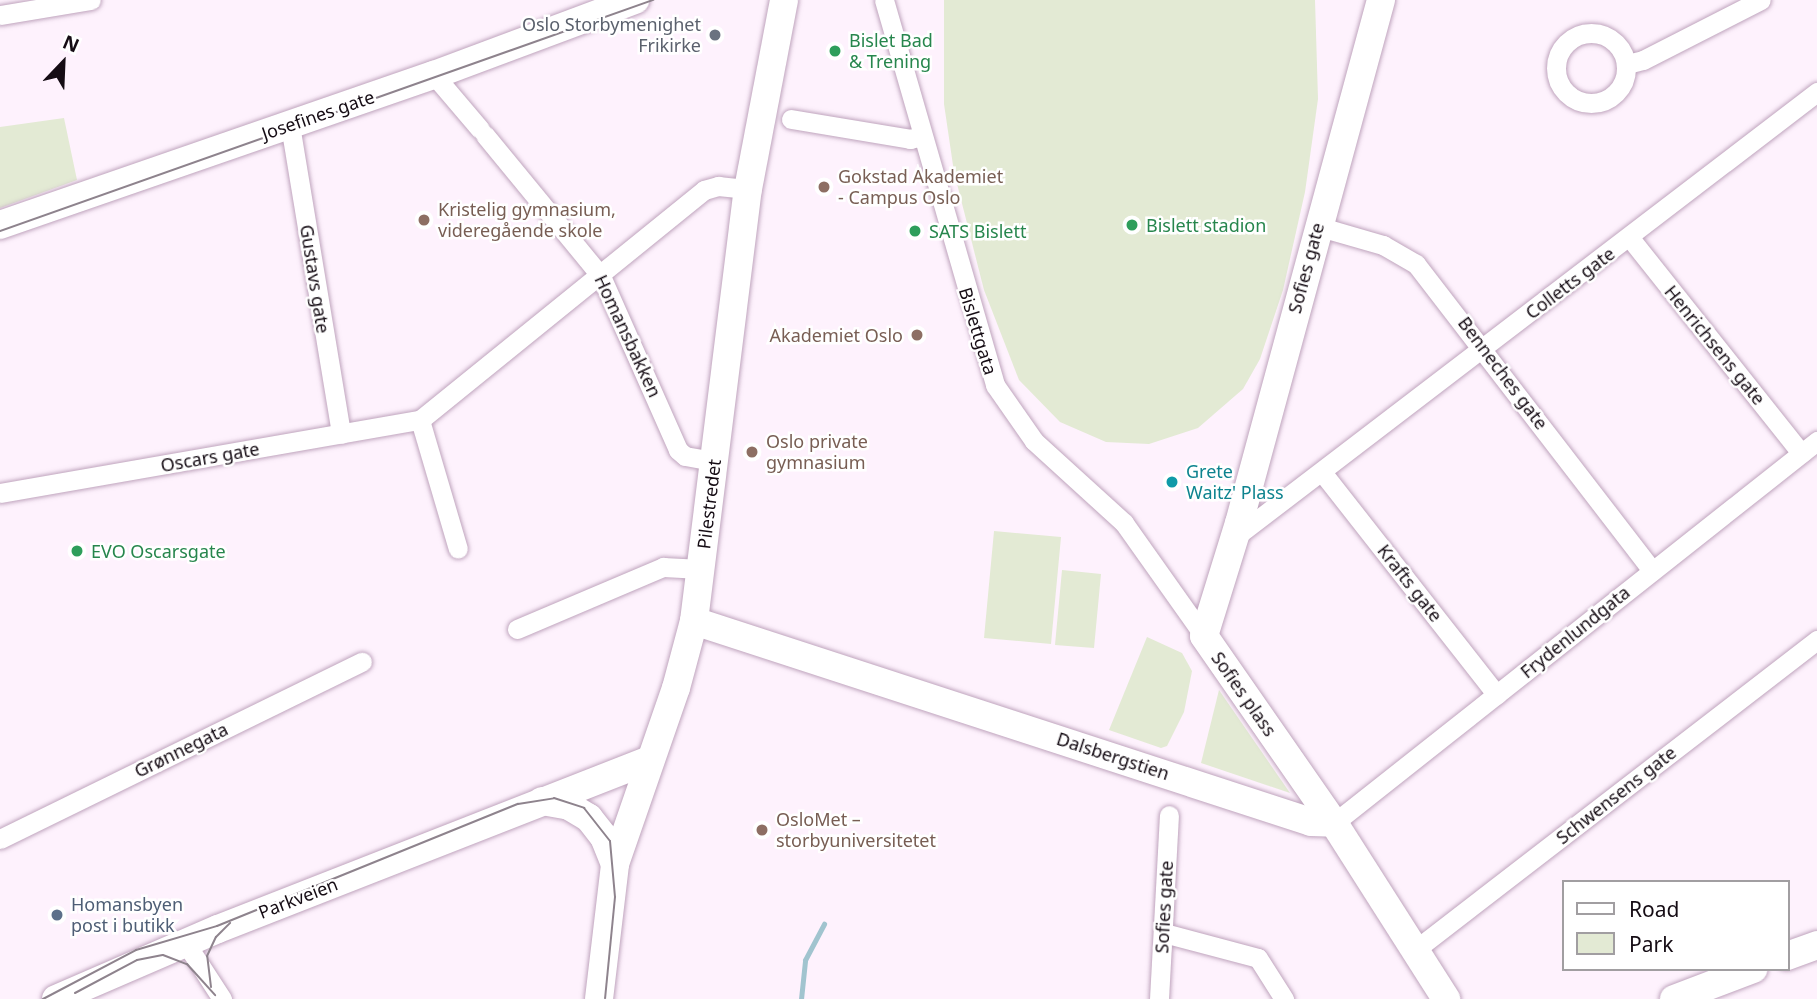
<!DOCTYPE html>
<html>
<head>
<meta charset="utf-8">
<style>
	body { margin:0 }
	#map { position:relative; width:1817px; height:999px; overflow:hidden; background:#fef2fd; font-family:"Noto Sans",sans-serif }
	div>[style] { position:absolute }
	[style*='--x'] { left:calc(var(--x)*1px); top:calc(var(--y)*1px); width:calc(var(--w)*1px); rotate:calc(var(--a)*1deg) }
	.green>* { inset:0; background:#e3ead4 }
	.stream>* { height:5px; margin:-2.5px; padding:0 2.5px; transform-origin:2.5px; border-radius:2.5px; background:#a1c4cf }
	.roads { filter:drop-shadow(0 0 2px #bfa4bd) drop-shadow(0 0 2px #bfa4bd) }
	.street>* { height:19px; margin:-9.5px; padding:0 9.5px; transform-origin:9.5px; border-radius:9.5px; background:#fff }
	.street>.ring { margin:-9.5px; padding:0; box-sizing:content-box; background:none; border:19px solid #fff; border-radius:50% }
	.secondary>* { height:28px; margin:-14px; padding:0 14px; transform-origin:14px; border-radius:14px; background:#fff }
	.tram>* { height:2px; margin:-1px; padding:0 1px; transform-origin:1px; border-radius:1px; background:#8e838d }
	.dots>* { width:19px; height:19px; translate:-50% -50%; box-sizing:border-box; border:4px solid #fff; border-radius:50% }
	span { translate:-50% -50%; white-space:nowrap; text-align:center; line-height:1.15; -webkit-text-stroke:5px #fff; paint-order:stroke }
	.worship-label { font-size:18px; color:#5b616d }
	.right { translate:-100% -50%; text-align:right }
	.leisure-label { font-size:18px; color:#27864d }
	.left { translate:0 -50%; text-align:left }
	.street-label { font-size:18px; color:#150c14 }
	.education-label { font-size:18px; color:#785e54 }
	.culture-label { font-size:18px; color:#0d838f }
	.service-label { font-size:18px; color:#4e5e75 }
	.legend { position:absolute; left:1562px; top:880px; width:228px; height:91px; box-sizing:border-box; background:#fff; border:2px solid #a19ea1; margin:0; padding:9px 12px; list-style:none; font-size:21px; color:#150c14 }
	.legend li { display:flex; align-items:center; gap:14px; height:35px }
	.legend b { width:35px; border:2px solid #a19ea1 }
	.north { position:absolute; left:28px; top:28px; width:70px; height:70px; -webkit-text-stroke:5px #fff; paint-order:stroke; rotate:23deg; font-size:19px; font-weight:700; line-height:28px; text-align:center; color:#150c14 }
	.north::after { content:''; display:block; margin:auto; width:24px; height:32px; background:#150c14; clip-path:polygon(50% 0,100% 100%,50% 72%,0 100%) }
</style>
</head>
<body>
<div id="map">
	<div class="green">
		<i style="clip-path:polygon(944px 0,1315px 0,1318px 99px,1305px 192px,1283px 290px,1260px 359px,1243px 389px,1198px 428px,1149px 444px,1106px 442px,1060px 422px,1019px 380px,984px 290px,954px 172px,944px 104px)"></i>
		<i style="clip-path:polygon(64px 118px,77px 180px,0 208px,0 127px)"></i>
		<i style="clip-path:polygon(994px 531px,1061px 537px,1051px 644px,984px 638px)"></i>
		<i style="clip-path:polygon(1062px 570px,1101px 574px,1094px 648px,1055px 645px)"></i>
		<i style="clip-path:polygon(1147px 637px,1182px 653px,1192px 671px,1184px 712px,1167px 746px,1161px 748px,1109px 730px)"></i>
		<i style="clip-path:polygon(1219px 690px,1290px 793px,1201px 763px)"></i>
	</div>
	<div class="stream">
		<i style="--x:801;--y:999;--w:39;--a:-84"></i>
		<i style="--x:805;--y:960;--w:41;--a:-62.2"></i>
	</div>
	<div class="roads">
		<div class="street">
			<i style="--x:884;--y:0;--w:401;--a:73.9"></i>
			<i style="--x:995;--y:385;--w:68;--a:55.1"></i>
			<i style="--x:1034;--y:441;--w:122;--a:42.3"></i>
			<i style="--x:1124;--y:523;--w:138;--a:54.7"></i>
			<i style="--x:0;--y:15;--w:92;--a:-9.4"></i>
			<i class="ring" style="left:1556px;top:33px;width:51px;height:51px"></i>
			<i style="--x:1627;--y:64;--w:16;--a:-14"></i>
			<i style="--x:1643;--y:60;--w:132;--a:-27"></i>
			<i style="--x:434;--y:75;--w:71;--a:49.6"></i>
			<i style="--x:791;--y:119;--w:121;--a:9.5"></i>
			<i style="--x:910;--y:139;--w:12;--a:-14"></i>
			<i style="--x:290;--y:125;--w:313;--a:80.6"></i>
			<i style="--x:485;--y:135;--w:183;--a:50.6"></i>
			<i style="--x:601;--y:276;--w:190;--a:66.1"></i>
			<i style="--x:678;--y:450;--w:9;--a:41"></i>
			<i style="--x:685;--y:456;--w:29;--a:10"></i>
			<i style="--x:1317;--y:226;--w:69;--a:16.1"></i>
			<i style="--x:1383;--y:245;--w:38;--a:30"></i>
			<i style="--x:1416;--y:264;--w:387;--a:52.4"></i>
			<i style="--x:1630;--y:238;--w:275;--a:51.5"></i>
			<i style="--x:420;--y:420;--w:134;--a:73.6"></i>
			<i style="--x:1322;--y:472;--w:283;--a:51.9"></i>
			<i style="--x:0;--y:493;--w:426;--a:-9.9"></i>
			<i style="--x:420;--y:420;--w:365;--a:-39"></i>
			<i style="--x:704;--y:190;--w:15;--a:-16"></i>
			<i style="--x:718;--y:186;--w:30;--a:6"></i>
			<i style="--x:1235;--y:537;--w:733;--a:-37.4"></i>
			<i style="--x:517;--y:629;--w:159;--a:-23"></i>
			<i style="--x:663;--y:567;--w:38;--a:3"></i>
			<i style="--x:1334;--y:823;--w:616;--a:-38.34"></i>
			<i style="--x:0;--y:839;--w:403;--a:-26.1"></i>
			<i style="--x:1164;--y:933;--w:97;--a:14.9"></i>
			<i style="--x:1258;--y:958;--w:49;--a:57.6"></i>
			<i style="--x:185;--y:942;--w:68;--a:57"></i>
			<i style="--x:1415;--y:950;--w:508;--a:-37.64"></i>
			<i style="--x:1159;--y:999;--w:184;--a:-86.9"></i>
		</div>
		<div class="secondary">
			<i style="--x:1381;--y:0;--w:542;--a:105.19"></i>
			<i style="--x:1239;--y:523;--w:118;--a:107.2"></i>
			<i style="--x:1204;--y:636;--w:228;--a:55.2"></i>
			<i style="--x:1334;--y:823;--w:209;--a:57.5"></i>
			<i style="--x:0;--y:225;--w:459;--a:-19.1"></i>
			<i style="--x:434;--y:75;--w:215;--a:-20.5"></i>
			<i style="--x:694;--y:621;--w:649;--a:18.04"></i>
			<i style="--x:1311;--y:822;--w:23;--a:2"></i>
			<i style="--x:542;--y:801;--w:27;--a:10"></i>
			<i style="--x:569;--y:806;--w:23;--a:31"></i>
			<i style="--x:589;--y:818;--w:24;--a:52"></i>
			<i style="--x:604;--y:837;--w:29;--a:68"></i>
			<i style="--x:1787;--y:956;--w:32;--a:-20"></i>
			<i style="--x:56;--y:999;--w:176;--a:-23.4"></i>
			<i style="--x:218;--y:929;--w:464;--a:-21.4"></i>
			<i style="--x:599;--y:999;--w:136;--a:-83.2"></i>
			<i style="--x:615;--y:864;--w:186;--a:-70.9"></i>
			<i style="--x:676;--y:688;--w:69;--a:-75"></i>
			<i style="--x:694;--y:621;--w:435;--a:-82.9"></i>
			<i style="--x:748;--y:189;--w:192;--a:-79.2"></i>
			<i style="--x:1674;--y:999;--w:85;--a:-20.8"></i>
		</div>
	</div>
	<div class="tram">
		<i style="--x:0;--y:231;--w:693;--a:-19.48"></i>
		<i style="--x:211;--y:987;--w:31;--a:-97"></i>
		<i style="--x:207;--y:956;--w:21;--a:-65"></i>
		<i style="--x:216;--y:937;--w:20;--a:-45"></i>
		<i style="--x:75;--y:993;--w:70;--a:-28"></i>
		<i style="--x:137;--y:960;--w:26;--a:-11"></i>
		<i style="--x:163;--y:955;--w:26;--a:21"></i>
		<i style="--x:187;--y:964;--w:42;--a:47.9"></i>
		<i style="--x:43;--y:999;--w:105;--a:-27.8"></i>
		<i style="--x:136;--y:950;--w:84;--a:-16.5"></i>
		<i style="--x:217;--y:926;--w:325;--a:-22.1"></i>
		<i style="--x:518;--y:804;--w:36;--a:-9"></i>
		<i style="--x:554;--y:798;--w:32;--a:18"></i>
		<i style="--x:584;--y:808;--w:42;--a:51.8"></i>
		<i style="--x:610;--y:841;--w:56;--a:84.9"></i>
		<i style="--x:615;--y:897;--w:102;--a:95.6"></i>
	</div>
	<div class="dots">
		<i style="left:715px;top:35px;background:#6b7280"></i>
		<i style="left:835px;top:51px;background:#2e9e5b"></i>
		<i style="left:824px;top:187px;background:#8d6e63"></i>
		<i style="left:424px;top:220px;background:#8d6e63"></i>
		<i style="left:1132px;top:225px;background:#2e9e5b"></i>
		<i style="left:915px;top:231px;background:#2e9e5b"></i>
		<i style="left:917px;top:335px;background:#8d6e63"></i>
		<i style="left:752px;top:452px;background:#8d6e63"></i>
		<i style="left:1172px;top:482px;background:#0f9aa8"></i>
		<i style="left:77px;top:551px;background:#2e9e5b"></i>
		<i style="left:762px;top:830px;background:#8d6e63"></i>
		<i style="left:57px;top:915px;background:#5c6f8a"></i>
	</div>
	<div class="worship-label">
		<span class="right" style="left:701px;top:35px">Oslo Storbymenighet<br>Frikirke</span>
	</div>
	<div class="leisure-label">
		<span class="left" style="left:849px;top:51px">Bislet Bad<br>&amp; Trening</span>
		<span class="left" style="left:1146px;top:225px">Bislett stadion</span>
		<span class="left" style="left:929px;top:231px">SATS Bislett</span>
		<span class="left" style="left:91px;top:551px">EVO Oscarsgate</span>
	</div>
	<div class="street-label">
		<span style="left:318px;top:115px;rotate:-19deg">Josefines gate</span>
		<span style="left:1306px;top:268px;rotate:-75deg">Sofies gate</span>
		<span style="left:315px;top:279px;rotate:81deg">Gustavs gate</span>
		<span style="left:1570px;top:283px;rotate:-37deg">Colletts gate</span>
		<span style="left:978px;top:331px;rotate:73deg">Bislettgata</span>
		<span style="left:628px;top:336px;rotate:65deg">Homansbakken</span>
		<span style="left:1715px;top:345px;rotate:51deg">Henrichsens gate</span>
		<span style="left:1503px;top:373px;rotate:53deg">Benneches gate</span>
		<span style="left:210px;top:457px;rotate:-10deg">Oscars gate</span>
		<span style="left:709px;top:504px;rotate:-83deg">Pilestredet</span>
		<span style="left:1410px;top:583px;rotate:52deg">Krafts gate</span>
		<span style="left:1575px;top:632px;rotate:-39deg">Frydenlundgata</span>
		<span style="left:1244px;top:694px;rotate:55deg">Sofies plass</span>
		<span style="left:181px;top:750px;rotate:-26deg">Grønnegata</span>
		<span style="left:1113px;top:756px;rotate:18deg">Dalsbergstien</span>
		<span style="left:1616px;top:795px;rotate:-38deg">Schwensens gate</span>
		<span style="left:298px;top:898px;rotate:-21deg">Parkveien</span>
		<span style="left:1164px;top:907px;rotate:-87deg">Sofies gate</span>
	</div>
	<div class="education-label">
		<span class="left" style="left:838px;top:187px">Gokstad Akademiet<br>- Campus Oslo</span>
		<span class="left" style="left:438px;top:220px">Kristelig gymnasium,<br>videregående skole</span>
		<span class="right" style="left:903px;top:335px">Akademiet Oslo</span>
		<span class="left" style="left:766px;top:452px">Oslo private<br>gymnasium</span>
		<span class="left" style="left:776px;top:830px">OsloMet –<br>storbyuniversitetet</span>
	</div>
	<div class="culture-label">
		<span class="left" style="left:1186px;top:482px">Grete<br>Waitz' Plass</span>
	</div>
	<div class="service-label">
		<span class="left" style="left:71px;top:915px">Homansbyen<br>post i butikk</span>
	</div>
	<ul class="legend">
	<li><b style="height:9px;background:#fff"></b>Road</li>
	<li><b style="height:19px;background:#e3ead4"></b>Park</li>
	</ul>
	<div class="north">N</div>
</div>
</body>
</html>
